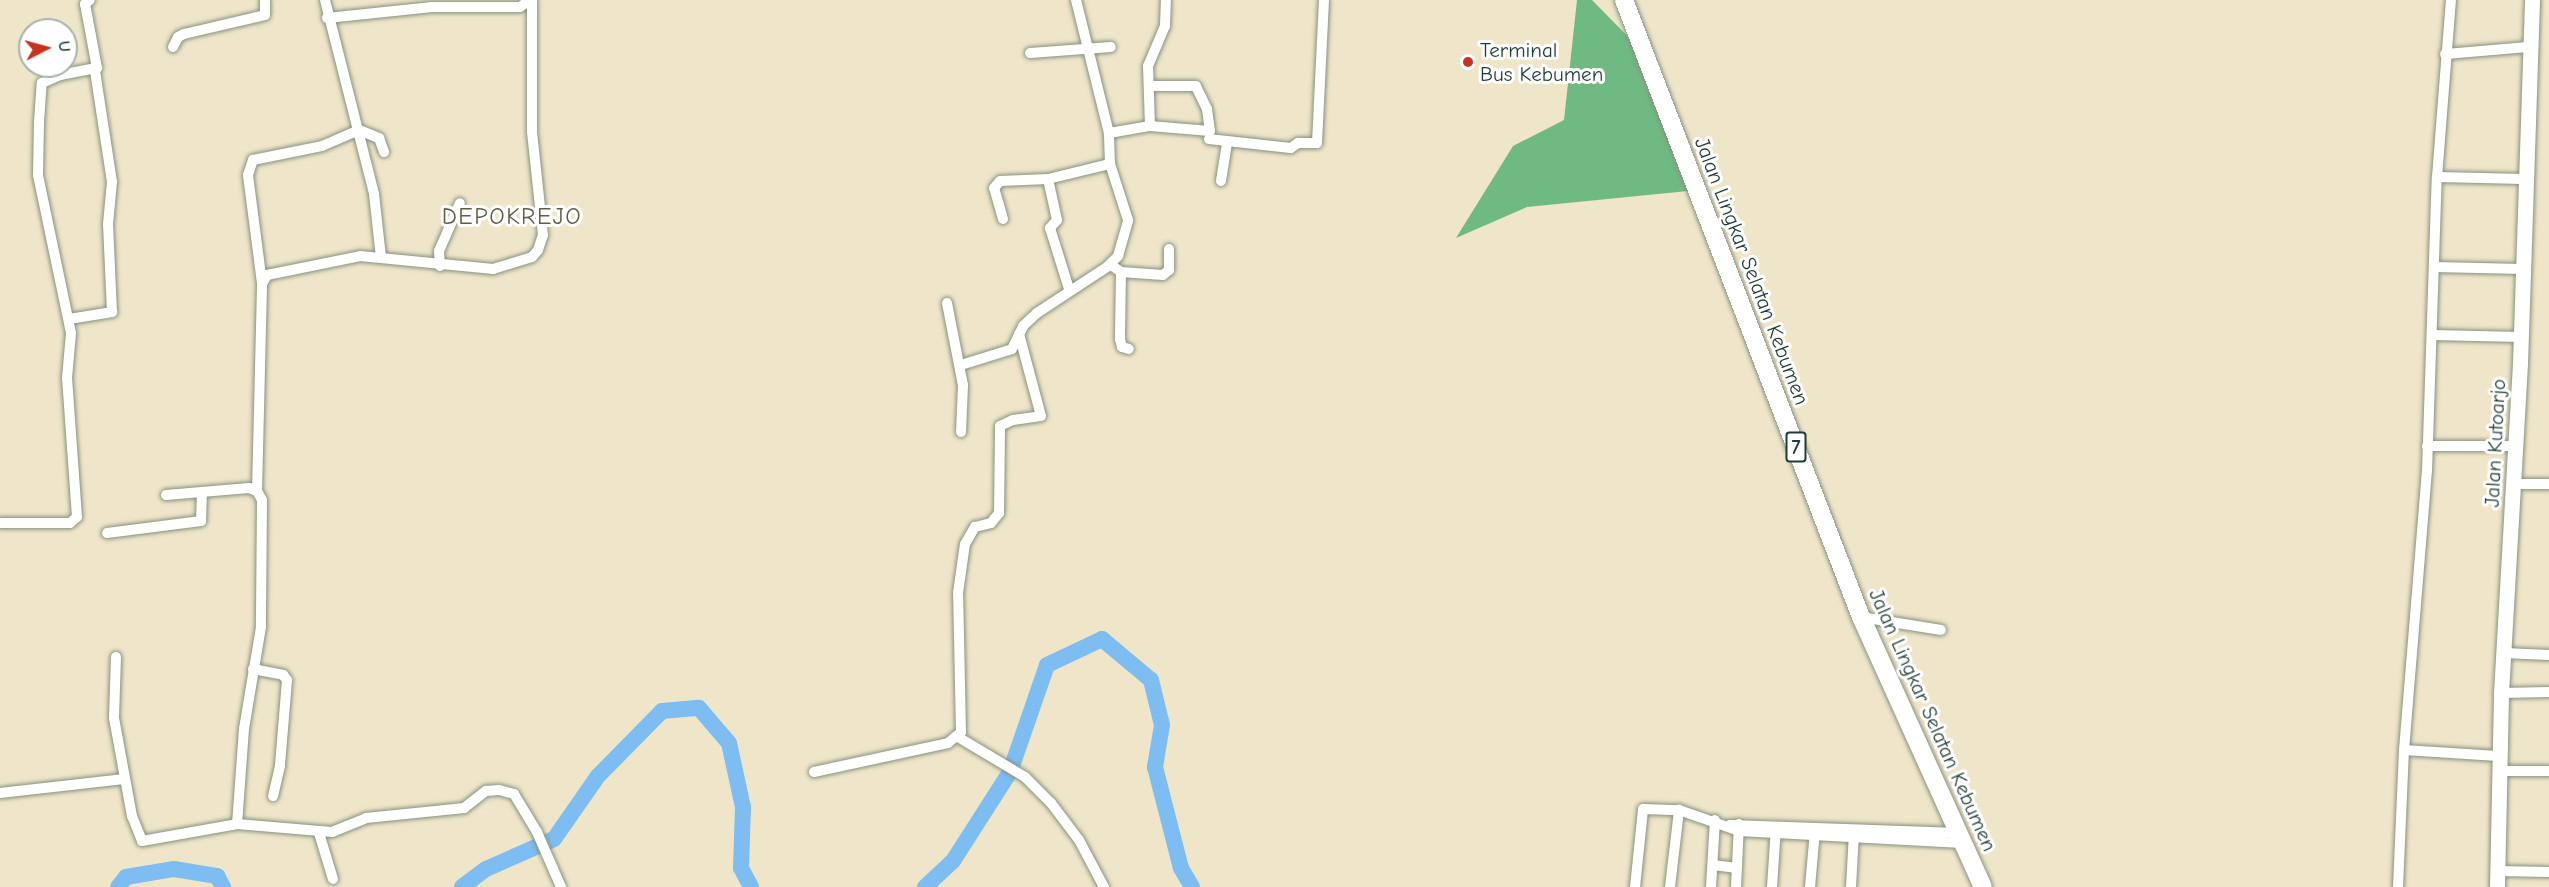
<!DOCTYPE html>
<html>
<head>
<meta charset="utf-8">
<style>
	body { margin:0 }
	#map { position:relative; width:2549px; height:887px; overflow:hidden; background:#efe6ca; font-family:"Comic Neue",sans-serif }
	div>[style] { position:absolute }
	[style*='--x'] { left:calc(var(--x)*1px); top:calc(var(--y)*1px); width:calc(var(--w)*1px); rotate:calc(var(--a)*1deg) }
	.forest>* { inset:0; background:#6fba82 }
	.river>* { height:16px; margin:-8px; padding:0 8px; transform-origin:8px; border-radius:8px; background:#7ebdf2 }
	.roads { filter:drop-shadow(0 0 2px #87927f) drop-shadow(0 0 2px #87927f) }
	.minor>* { height:10px; margin:-5px; padding:0 5px; transform-origin:5px; border-radius:5px; background:#fff }
	.secondary>* { height:15px; margin:-7.5px; padding:0 7.5px; transform-origin:7.5px; border-radius:7.5px; background:#fff }
	.trunk>* { height:18px; margin:-9px; padding:0 9px; transform-origin:9px; border-radius:9px; background:#fff }
	.dots>* { width:16px; height:16px; translate:-50% -50%; box-sizing:border-box; border:3px solid #fff; border-radius:50% }
	span { translate:-50% -50%; white-space:nowrap; text-align:center; line-height:1.15; -webkit-text-stroke:6px #fff; paint-order:stroke }
	.shield-label span { padding:2px 4px; background:#fff; border:2px solid; border-radius:4px; -webkit-text-stroke-width:0 }
	.shield-label { font-size:20px; color:#1f3d34; font-weight:700 }
	.poi-label { font-size:21px; color:#1f3d34 }
	.left { translate:0 -50%; text-align:left }
	.street-label { font-size:21px; color:#1f3d34 }
	.quarter-label { font-size:24px; color:#605f46; letter-spacing:1.5px }
	.north { position:absolute; left:18px; top:18px; width:60px; height:60px; box-sizing:border-box; background:#fff; border:2px solid #a5b1ae; border-radius:50%; rotate:84deg; font-size:16px; font-weight:700; line-height:24px; text-align:center; color:#1f3d34 }
	.north::after { content:''; display:block; margin:auto; width:21px; height:27px; background:#c8321e; clip-path:polygon(50% 0,100% 100%,50% 72%,0 100%) }
</style>
</head>
<body>
<div id="map">
	<div class="forest">
		<i style="clip-path:polygon(1577px 0,1592px 0,1650px 59px,1698px 190px,1527px 207px,1456px 238px,1513px 146px,1564px 120px)"></i>
	</div>
	<div class="river">
		<i style="--x:118;--y:887;--w:13;--a:-51"></i>
		<i style="--x:126;--y:877;--w:49;--a:-9.5"></i>
		<i style="--x:174;--y:869;--w:44;--a:9.2"></i>
		<i style="--x:217;--y:876;--w:13;--a:61"></i>
		<i style="--x:462;--y:887;--w:30;--a:-37"></i>
		<i style="--x:486;--y:869;--w:74;--a:-23.8"></i>
		<i style="--x:554;--y:839;--w:77;--a:-55.1"></i>
		<i style="--x:598;--y:776;--w:91;--a:-45.4"></i>
		<i style="--x:662;--y:711;--w:37;--a:-5"></i>
		<i style="--x:699;--y:708;--w:46;--a:49.4"></i>
		<i style="--x:729;--y:743;--w:66;--a:77.7"></i>
		<i style="--x:743;--y:807;--w:61;--a:91.9"></i>
		<i style="--x:741;--y:868;--w:21;--a:62"></i>
		<i style="--x:925;--y:887;--w:38;--a:-43"></i>
		<i style="--x:953;--y:861;--w:106;--a:-57.4"></i>
		<i style="--x:1010;--y:772;--w:113;--a:-70.9"></i>
		<i style="--x:1047;--y:665;--w:61;--a:-25.3"></i>
		<i style="--x:1102;--y:639;--w:64;--a:39.9"></i>
		<i style="--x:1151;--y:680;--w:46;--a:76.3"></i>
		<i style="--x:1162;--y:725;--w:43;--a:99.5"></i>
		<i style="--x:1155;--y:767;--w:104;--a:75.6"></i>
		<i style="--x:1181;--y:868;--w:22;--a:60"></i>
	</div>
	<div class="roads">
		<div class="minor">
			<i style="--x:325;--y:0;--w:200;--a:75.8"></i>
			<i style="--x:374;--y:194;--w:63;--a:83.7"></i>
			<i style="--x:1076;--y:0;--w:137;--a:76.1"></i>
			<i style="--x:327;--y:18;--w:106;--a:-6"></i>
			<i style="--x:432;--y:7;--w:88;--a:0"></i>
			<i style="--x:520;--y:7;--w:12;--a:-35"></i>
			<i style="--x:173;--y:47;--w:11;--a:-63"></i>
			<i style="--x:178;--y:37;--w:7;--a:-27"></i>
			<i style="--x:184;--y:34;--w:83;--a:-13.2"></i>
			<i style="--x:265;--y:15;--w:15;--a:-90"></i>
			<i style="--x:1030;--y:53;--w:81;--a:-4.2"></i>
			<i style="--x:2445;--y:54;--w:84;--a:-4.8"></i>
			<i style="--x:1150;--y:126;--w:60;--a:-91.9"></i>
			<i style="--x:1148;--y:66;--w:43;--a:-67"></i>
			<i style="--x:1165;--y:26;--w:26;--a:-88"></i>
			<i style="--x:1209;--y:139;--w:82;--a:6.3"></i>
			<i style="--x:1291;--y:148;--w:9;--a:-36"></i>
			<i style="--x:1298;--y:143;--w:19;--a:0"></i>
			<i style="--x:1317;--y:143;--w:143;--a:-87.2"></i>
			<i style="--x:2437;--y:177;--w:88;--a:1.3"></i>
			<i style="--x:1048;--y:179;--w:42;--a:77.6"></i>
			<i style="--x:1057;--y:220;--w:11;--a:131"></i>
			<i style="--x:1050;--y:228;--w:64;--a:72.7"></i>
			<i style="--x:1221;--y:181;--w:38;--a:-81"></i>
			<i style="--x:1003;--y:219;--w:32;--a:-106"></i>
			<i style="--x:994;--y:188;--w:9;--a:-49"></i>
			<i style="--x:1000;--y:181;--w:48;--a:-2.4"></i>
			<i style="--x:1048;--y:179;--w:64;--a:-13.6"></i>
			<i style="--x:1111;--y:265;--w:12;--a:35"></i>
			<i style="--x:1121;--y:272;--w:42;--a:4.1"></i>
			<i style="--x:1163;--y:275;--w:8;--a:-40"></i>
			<i style="--x:1169;--y:270;--w:21;--a:-90"></i>
			<i style="--x:440;--y:266;--w:15;--a:-94"></i>
			<i style="--x:439;--y:251;--w:52;--a:-66.4"></i>
			<i style="--x:2434;--y:267;--w:89;--a:1.3"></i>
			<i style="--x:1121;--y:272;--w:67;--a:90.9"></i>
			<i style="--x:1120;--y:339;--w:8;--a:76"></i>
			<i style="--x:1122;--y:347;--w:7;--a:16"></i>
			<i style="--x:262;--y:283;--w:109;--a:-97.4"></i>
			<i style="--x:248;--y:175;--w:16;--a:-72"></i>
			<i style="--x:253;--y:160;--w:70;--a:-11.5"></i>
			<i style="--x:322;--y:146;--w:40;--a:-23.4"></i>
			<i style="--x:359;--y:130;--w:22;--a:22"></i>
			<i style="--x:379;--y:138;--w:15;--a:70"></i>
			<i style="--x:947;--y:303;--w:84;--a:79"></i>
			<i style="--x:963;--y:385;--w:47;--a:92.4"></i>
			<i style="--x:69;--y:319;--w:44;--a:-9.2"></i>
			<i style="--x:112;--y:312;--w:88;--a:-92.6"></i>
			<i style="--x:108;--y:224;--w:42;--a:-84.6"></i>
			<i style="--x:112;--y:182;--w:112;--a:-98.7"></i>
			<i style="--x:2433;--y:335;--w:88;--a:1.3"></i>
			<i style="--x:961;--y:365;--w:53;--a:-17.4"></i>
			<i style="--x:1012;--y:349;--w:25;--a:-64"></i>
			<i style="--x:1023;--y:326;--w:19;--a:-43"></i>
			<i style="--x:1037;--y:313;--w:84;--a:-33.3"></i>
			<i style="--x:1107;--y:267;--w:16;--a:-45"></i>
			<i style="--x:1118;--y:256;--w:37;--a:-74"></i>
			<i style="--x:1128;--y:220;--w:59;--a:-107.8"></i>
			<i style="--x:1110;--y:164;--w:31;--a:-92"></i>
			<i style="--x:1109;--y:133;--w:42;--a:-9.7"></i>
			<i style="--x:1150;--y:126;--w:60;--a:4.8"></i>
			<i style="--x:1210;--y:131;--w:22;--a:-98"></i>
			<i style="--x:1207;--y:109;--w:25;--a:-116"></i>
			<i style="--x:1196;--y:86;--w:47;--a:180"></i>
			<i style="--x:2427;--y:446;--w:89;--a:0"></i>
			<i style="--x:2515;--y:484;--w:34;--a:0"></i>
			<i style="--x:257;--y:491;--w:207;--a:-88.6"></i>
			<i style="--x:262;--y:284;--w:10;--a:-61"></i>
			<i style="--x:267;--y:275;--w:95;--a:-11.5"></i>
			<i style="--x:360;--y:256;--w:134;--a:5.6"></i>
			<i style="--x:493;--y:269;--w:41;--a:-17.1"></i>
			<i style="--x:532;--y:257;--w:9;--a:-49"></i>
			<i style="--x:538;--y:250;--w:16;--a:-72"></i>
			<i style="--x:543;--y:235;--w:104;--a:-96.1"></i>
			<i style="--x:532;--y:132;--w:132;--a:-90"></i>
			<i style="--x:166;--y:495;--w:83;--a:-4.8"></i>
			<i style="--x:249;--y:488;--w:9;--a:21"></i>
			<i style="--x:257;--y:491;--w:10;--a:61"></i>
			<i style="--x:262;--y:500;--w:127;--a:90.5"></i>
			<i style="--x:261;--y:627;--w:103;--a:99.5"></i>
			<i style="--x:244;--y:729;--w:95;--a:94.2"></i>
			<i style="--x:0;--y:523;--w:70;--a:0"></i>
			<i style="--x:70;--y:523;--w:9;--a:-41"></i>
			<i style="--x:77;--y:517;--w:139;--a:-94.1"></i>
			<i style="--x:67;--y:378;--w:45;--a:-84.9"></i>
			<i style="--x:71;--y:333;--w:161;--a:-101.8"></i>
			<i style="--x:38;--y:175;--w:53;--a:-88.9"></i>
			<i style="--x:39;--y:122;--w:39;--a:-86"></i>
			<i style="--x:42;--y:83;--w:20;--a:-24"></i>
			<i style="--x:60;--y:75;--w:38;--a:-11"></i>
			<i style="--x:97;--y:68;--w:65;--a:-100.6"></i>
			<i style="--x:85;--y:4;--w:6;--a:-39"></i>
			<i style="--x:107;--y:533;--w:95;--a:-7.3"></i>
			<i style="--x:201;--y:521;--w:29;--a:-88"></i>
			<i style="--x:1861;--y:617;--w:81;--a:9.2"></i>
			<i style="--x:2504;--y:653;--w:45;--a:2.5"></i>
			<i style="--x:116;--y:657;--w:61;--a:91.9"></i>
			<i style="--x:114;--y:718;--w:100;--a:79.6"></i>
			<i style="--x:132;--y:816;--w:27;--a:68"></i>
			<i style="--x:142;--y:841;--w:97;--a:-10.1"></i>
			<i style="--x:237;--y:824;--w:95;--a:4.8"></i>
			<i style="--x:332;--y:832;--w:37;--a:-22"></i>
			<i style="--x:366;--y:818;--w:99;--a:-5.8"></i>
			<i style="--x:464;--y:808;--w:28;--a:-38"></i>
			<i style="--x:486;--y:791;--w:13;--a:-4"></i>
			<i style="--x:499;--y:790;--w:16;--a:15"></i>
			<i style="--x:514;--y:794;--w:44;--a:58.8"></i>
			<i style="--x:537;--y:832;--w:60;--a:66.4"></i>
			<i style="--x:253;--y:669;--w:31;--a:11"></i>
			<i style="--x:283;--y:675;--w:6;--a:51"></i>
			<i style="--x:287;--y:680;--w:86;--a:94.7"></i>
			<i style="--x:280;--y:766;--w:31;--a:103"></i>
			<i style="--x:2501;--y:693;--w:48;--a:-1.2"></i>
			<i style="--x:958;--y:737;--w:78;--a:30.8"></i>
			<i style="--x:1025;--y:777;--w:37;--a:45"></i>
			<i style="--x:1051;--y:803;--w:46;--a:52.9"></i>
			<i style="--x:1079;--y:840;--w:53;--a:62"></i>
			<i style="--x:2404;--y:750;--w:94;--a:3.7"></i>
			<i style="--x:2498;--y:771;--w:51;--a:0"></i>
			<i style="--x:814;--y:772;--w:137;--a:-12.2"></i>
			<i style="--x:948;--y:743;--w:17;--a:-40"></i>
			<i style="--x:961;--y:732;--w:139;--a:-91.2"></i>
			<i style="--x:958;--y:593;--w:49;--a:-81.9"></i>
			<i style="--x:965;--y:544;--w:20;--a:-60"></i>
			<i style="--x:975;--y:527;--w:16;--a:-14"></i>
			<i style="--x:991;--y:523;--w:13;--a:-51"></i>
			<i style="--x:999;--y:513;--w:87;--a:-89.3"></i>
			<i style="--x:1000;--y:426;--w:14;--a:-25"></i>
			<i style="--x:1013;--y:420;--w:28;--a:-8"></i>
			<i style="--x:1041;--y:416;--w:85;--a:-105"></i>
			<i style="--x:0;--y:793;--w:125;--a:-6.4"></i>
			<i style="--x:1730;--y:825;--w:229;--a:2"></i>
			<i style="--x:319;--y:833;--w:48;--a:73.1"></i>
			<i style="--x:1713;--y:865;--w:24;--a:7"></i>
			<i style="--x:2497;--y:871;--w:52;--a:1.1"></i>
			<i style="--x:1635;--y:887;--w:78;--a:-84.1"></i>
			<i style="--x:1643;--y:809;--w:36;--a:2"></i>
			<i style="--x:1679;--y:810;--w:64;--a:19.3"></i>
			<i style="--x:1739;--y:831;--w:223;--a:3.1"></i>
			<i style="--x:1670;--y:887;--w:78;--a:-83.3"></i>
			<i style="--x:1711;--y:887;--w:67;--a:-86.6"></i>
			<i style="--x:1736;--y:887;--w:63;--a:-87.3"></i>
			<i style="--x:1772;--y:887;--w:60;--a:-86.2"></i>
			<i style="--x:1810;--y:887;--w:56;--a:-84.9"></i>
			<i style="--x:1851;--y:887;--w:54;--a:-86.8"></i>
			<i style="--x:2398;--y:887;--w:137;--a:-87.5"></i>
			<i style="--x:2404;--y:750;--w:280;--a:-85.3"></i>
			<i style="--x:2427;--y:471;--w:294;--a:-88.1"></i>
			<i style="--x:2437;--y:177;--w:178;--a:-85.5"></i>
		</div>
		<div class="secondary">
			<i style="--x:2497;--y:887;--w:194;--a:-88.8"></i>
			<i style="--x:2501;--y:693;--w:331;--a:-86.7"></i>
			<i style="--x:2520;--y:363;--w:363;--a:-88.1"></i>
		</div>
		<div class="trunk">
			<i style="--x:1624;--y:0;--w:661;--a:68.99"></i>
			<i style="--x:1861;--y:617;--w:296;--a:65.7"></i>
		</div>
	</div>
	<div class="dots">
		<i style="left:1468px;top:62px;background:#c8321e"></i>
	</div>
	<div class="shield-label">
		<span style="left:1796px;top:447px">7</span>
	</div>
	<div class="poi-label">
		<span class="left" style="left:1480px;top:62px">Terminal<br>Bus Kebumen</span>
	</div>
	<div class="street-label">
		<span style="left:1752px;top:271px;rotate:69deg">Jalan Lingkar Selatan Kebumen</span>
		<span style="left:2495px;top:443px;rotate:-87deg">Jalan Kutoarjo</span>
		<span style="left:1933px;top:720px;rotate:66deg">Jalan Lingkar Selatan Kebumen</span>
	</div>
	<div class="quarter-label">
		<span style="left:512px;top:217px">DEPOKREJO</span>
	</div>
	<div class="north">U</div>
</div>
</body>
</html>
